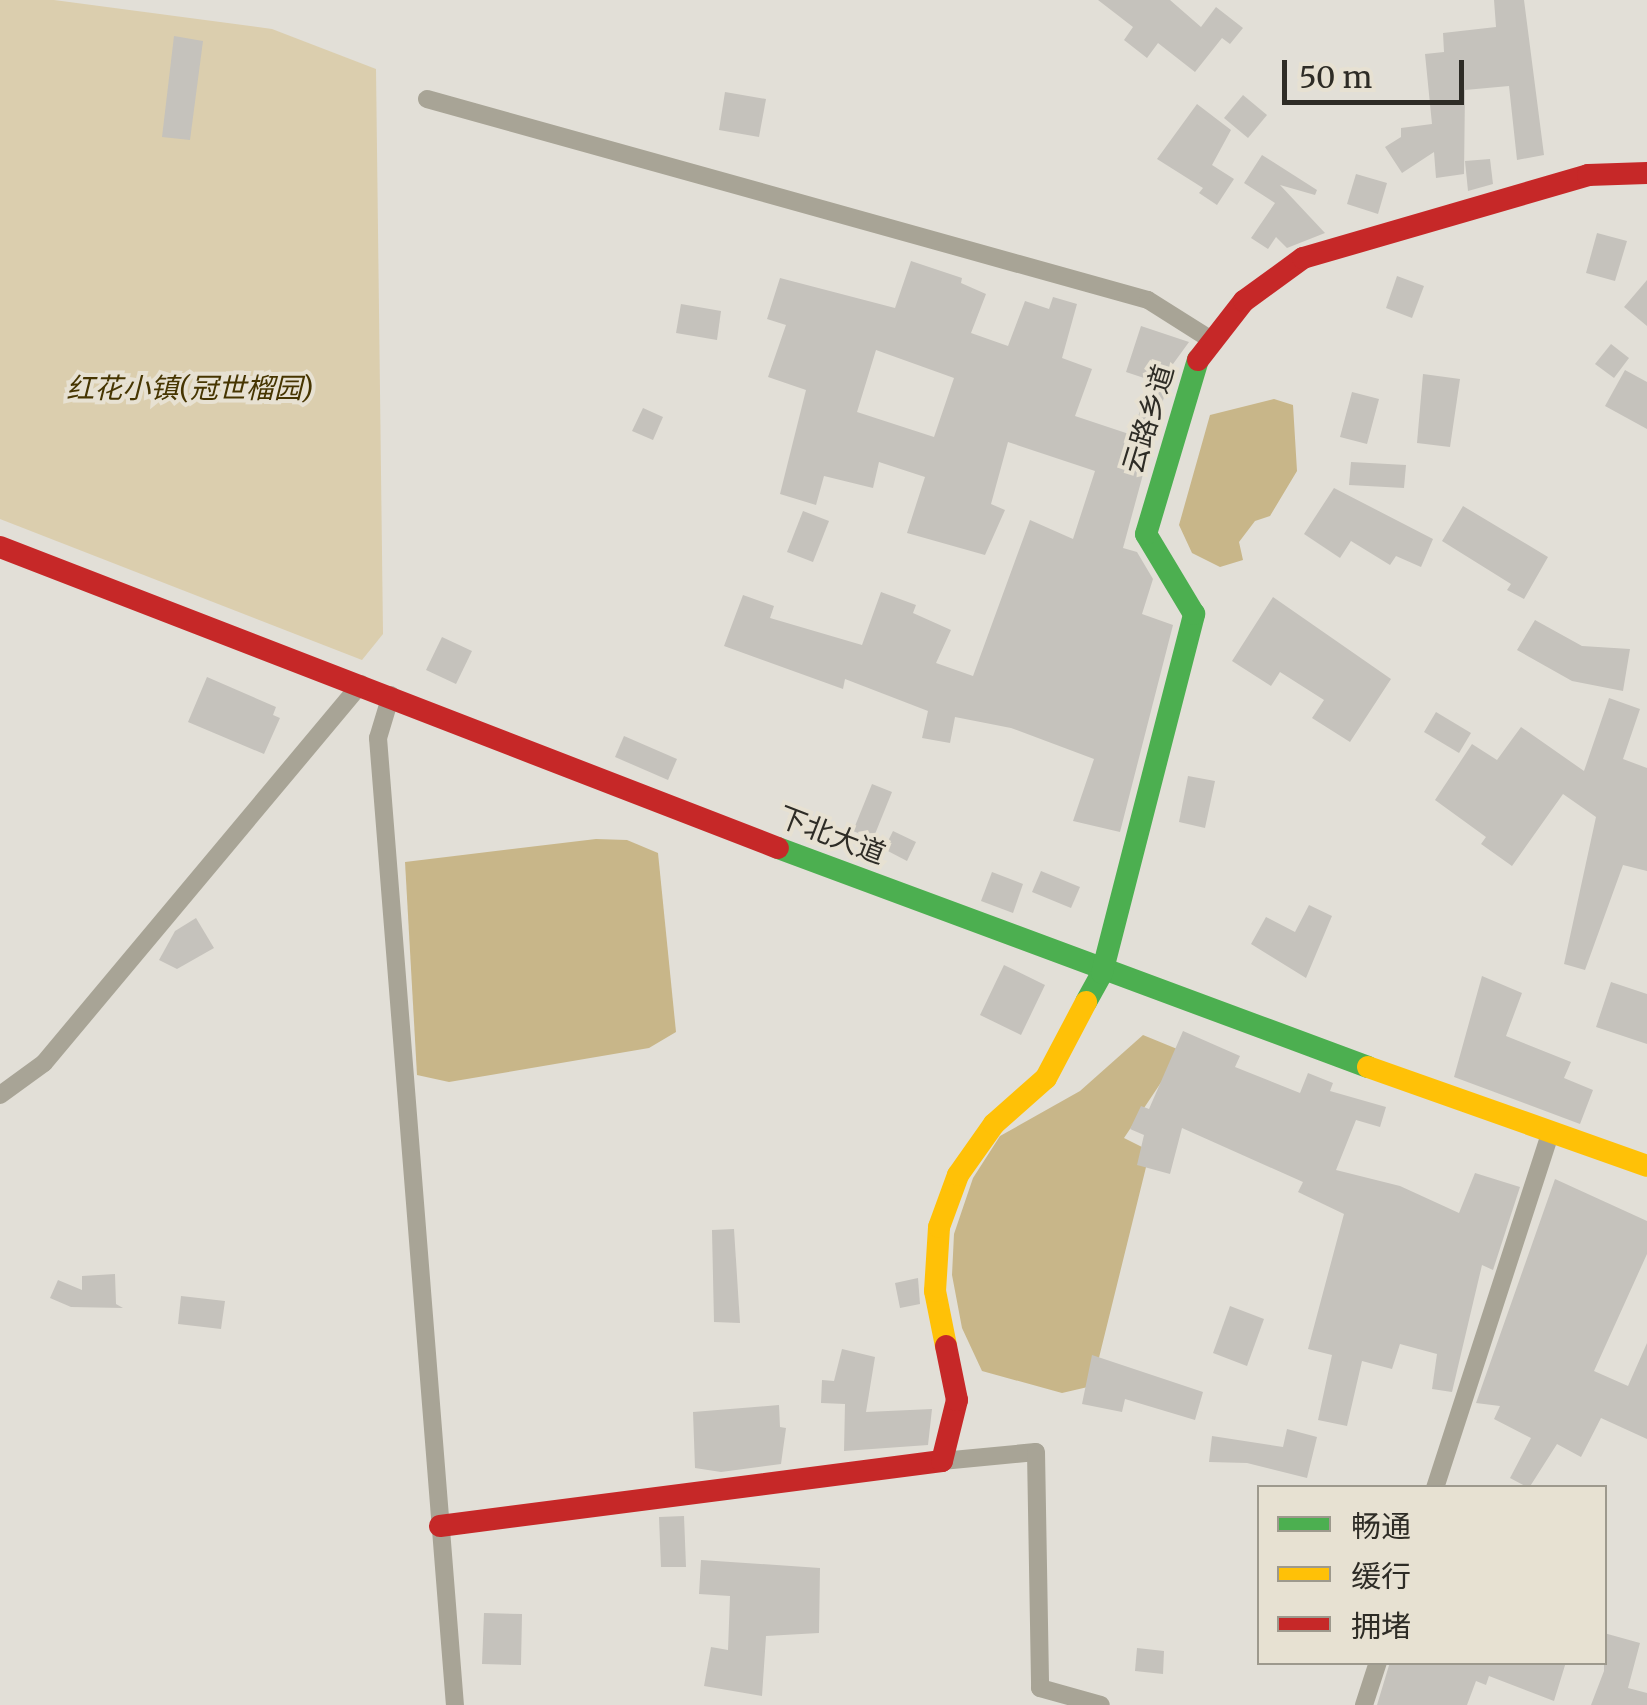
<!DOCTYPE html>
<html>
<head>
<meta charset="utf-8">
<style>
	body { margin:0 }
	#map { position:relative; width:1647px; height:1705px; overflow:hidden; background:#e2dfd7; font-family:Merriweather,"Noto Sans SC",serif }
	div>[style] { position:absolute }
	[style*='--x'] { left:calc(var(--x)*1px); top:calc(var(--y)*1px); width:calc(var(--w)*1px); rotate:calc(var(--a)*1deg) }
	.green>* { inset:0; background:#dbceae }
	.water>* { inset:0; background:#c8b689 }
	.building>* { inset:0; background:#c5c2bc }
	.street>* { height:18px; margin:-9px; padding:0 9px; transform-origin:9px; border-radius:9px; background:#a8a496 }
	.fast>* { height:22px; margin:-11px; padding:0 11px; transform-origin:11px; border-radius:11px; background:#4caf50 }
	.slow>* { height:22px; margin:-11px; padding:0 11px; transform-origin:11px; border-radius:11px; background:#ffc107 }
	.jam>* { height:22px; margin:-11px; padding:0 11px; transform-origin:11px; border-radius:11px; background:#c62828 }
	span { translate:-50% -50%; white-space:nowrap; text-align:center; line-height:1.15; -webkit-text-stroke:8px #e7e1d2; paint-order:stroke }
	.park-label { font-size:28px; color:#463501; font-style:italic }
	.street-label { font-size:28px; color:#2e2c26 }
	.legend { position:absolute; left:1257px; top:1485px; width:350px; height:180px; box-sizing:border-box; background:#e7e1d2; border:2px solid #9d998d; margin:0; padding:12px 18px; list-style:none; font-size:30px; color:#2e2c26 }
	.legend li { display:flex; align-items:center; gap:20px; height:50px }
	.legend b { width:50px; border:2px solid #9d998d }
	.scale { position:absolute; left:1282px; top:60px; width:182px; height:45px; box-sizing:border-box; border:5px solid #2e2c26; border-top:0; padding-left:12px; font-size:30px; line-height:35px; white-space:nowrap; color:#2e2c26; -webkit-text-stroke:8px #e7e1d2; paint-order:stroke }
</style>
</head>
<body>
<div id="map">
	<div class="green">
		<i style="clip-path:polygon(0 0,54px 0,272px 29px,376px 69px,383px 634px,362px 660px,0 519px)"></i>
	</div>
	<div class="water">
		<i style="clip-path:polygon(1274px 399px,1293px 405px,1297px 471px,1270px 516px,1255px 521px,1239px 542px,1243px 560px,1220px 567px,1192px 553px,1179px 525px,1210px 415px)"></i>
		<i style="clip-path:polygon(596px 839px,627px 840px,658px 853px,676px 1032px,649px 1048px,449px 1082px,417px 1075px,405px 862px)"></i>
		<i style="clip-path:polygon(1143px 1035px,1182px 1051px,1124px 1138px,1150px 1151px,1092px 1386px,1062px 1393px,982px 1371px,962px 1328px,952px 1275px,954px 1234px,973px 1178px,1000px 1136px,1080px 1091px)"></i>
	</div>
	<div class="building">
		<i style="clip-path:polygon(1098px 0,1170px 0,1201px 27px,1216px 7px,1243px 28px,1230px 44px,1222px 38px,1195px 72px,1158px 43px,1147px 58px,1124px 40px,1133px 27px)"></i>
		<i style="clip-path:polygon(1494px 0,1524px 0,1544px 155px,1517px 160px,1509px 86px,1465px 90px,1464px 174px,1436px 178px,1434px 152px,1402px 173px,1385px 147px,1401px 137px,1401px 128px,1432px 124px,1425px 54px,1444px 52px,1443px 33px,1496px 27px)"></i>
		<i style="clip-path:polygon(174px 36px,203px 41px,190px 140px,162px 137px)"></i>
		<i style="clip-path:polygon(725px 92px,766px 99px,759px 137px,719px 130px)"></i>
		<i style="clip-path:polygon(1243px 95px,1267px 115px,1248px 138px,1224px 118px)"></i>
		<i style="clip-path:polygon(1197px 104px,1231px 130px,1212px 165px,1234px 179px,1217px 205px,1199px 193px,1203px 188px,1157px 159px)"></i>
		<i style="clip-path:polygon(1262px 155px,1317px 190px,1315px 195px,1280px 185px,1325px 233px,1287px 248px,1276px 237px,1268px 249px,1251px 238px,1275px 203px,1244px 183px)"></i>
		<i style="clip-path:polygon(1490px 159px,1493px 184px,1468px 191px,1465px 161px)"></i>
		<i style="clip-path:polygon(1356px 174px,1387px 183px,1378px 214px,1347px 204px)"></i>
		<i style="clip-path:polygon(1597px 233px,1627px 241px,1615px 281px,1586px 273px)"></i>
		<i style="clip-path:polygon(evenodd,911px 261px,962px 278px,961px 283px,986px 294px,971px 333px,1008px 346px,1025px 301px,1049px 309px,1053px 297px,1077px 304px,1062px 358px,1092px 369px,1075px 416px,1132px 435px,1150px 380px,1126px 372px,1141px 326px,1189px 342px,1173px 364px,1123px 548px,1137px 552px,1153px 579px,1142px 614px,1173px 625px,1120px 832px,1073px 821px,1094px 759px,1011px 728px,955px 717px,950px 743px,922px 738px,928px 711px,845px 679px,843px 689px,724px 646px,743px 595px,774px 606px,770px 618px,862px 645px,881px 592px,916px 605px,913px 613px,951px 630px,936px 663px,973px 676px,1030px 520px,1073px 539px,1095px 471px,1008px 442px,991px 504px,1005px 510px,985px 555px,907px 533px,925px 477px,879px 462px,873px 488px,824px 476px,816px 505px,780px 494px,806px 390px,768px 377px,786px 325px,767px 319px,780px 278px,895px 308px,911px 261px,876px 350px,954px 378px,934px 437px,857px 412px,876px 350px)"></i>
		<i style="clip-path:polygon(1397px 276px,1424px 286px,1412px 318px,1386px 308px)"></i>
		<i style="clip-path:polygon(1647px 280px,1647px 326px,1624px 307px)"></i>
		<i style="clip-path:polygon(681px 304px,721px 311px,717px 340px,676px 333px)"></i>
		<i style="clip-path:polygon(1611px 344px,1629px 358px,1614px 378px,1595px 364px)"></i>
		<i style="clip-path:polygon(1625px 370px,1647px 382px,1647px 429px,1605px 406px)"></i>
		<i style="clip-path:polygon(1423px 374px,1460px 379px,1450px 447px,1417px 443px)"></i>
		<i style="clip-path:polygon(1352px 392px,1379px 399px,1367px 444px,1340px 437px)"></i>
		<i style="clip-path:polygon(643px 408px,663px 417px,653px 440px,632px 431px)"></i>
		<i style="clip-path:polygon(1351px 462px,1406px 465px,1404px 488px,1349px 485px)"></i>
		<i style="clip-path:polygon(1334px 488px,1433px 539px,1421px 567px,1396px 556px,1390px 565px,1351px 541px,1340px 558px,1304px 534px)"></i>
		<i style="clip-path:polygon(1463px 506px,1548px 557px,1524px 599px,1507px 590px,1511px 584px,1442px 541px)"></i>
		<i style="clip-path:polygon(803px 511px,829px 521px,813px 562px,787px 552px)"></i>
		<i style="clip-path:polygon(1273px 597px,1391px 679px,1350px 742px,1312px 718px,1324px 700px,1280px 672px,1271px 686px,1232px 661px)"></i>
		<i style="clip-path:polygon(1535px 620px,1582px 646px,1630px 649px,1623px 691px,1572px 681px,1517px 650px)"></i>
		<i style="clip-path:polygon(442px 637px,472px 651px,456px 684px,426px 670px)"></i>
		<i style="clip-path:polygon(207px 677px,276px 707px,273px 715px,280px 718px,264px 754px,188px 722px)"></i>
		<i style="clip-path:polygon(1609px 698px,1640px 709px,1623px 759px,1647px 768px,1647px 871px,1623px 865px,1585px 970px,1564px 964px,1596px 817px,1563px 794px,1512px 866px,1481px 844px,1486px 837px,1435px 800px,1472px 744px,1497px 760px,1521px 727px,1584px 771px)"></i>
		<i style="clip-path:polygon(1436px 712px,1471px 733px,1459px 753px,1424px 732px)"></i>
		<i style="clip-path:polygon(624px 736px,677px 759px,668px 780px,615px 757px)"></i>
		<i style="clip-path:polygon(1188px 776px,1215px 781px,1205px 828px,1179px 822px)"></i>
		<i style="clip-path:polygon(872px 784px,892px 792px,873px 839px,853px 831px)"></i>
		<i style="clip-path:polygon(893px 831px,916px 842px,907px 861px,884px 849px)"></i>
		<i style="clip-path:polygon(1041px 871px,1080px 887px,1071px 908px,1032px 892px)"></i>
		<i style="clip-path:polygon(992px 872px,1023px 884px,1013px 913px,981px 901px)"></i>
		<i style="clip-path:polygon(1309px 905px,1332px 916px,1306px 978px,1251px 944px,1266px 917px,1295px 932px)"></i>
		<i style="clip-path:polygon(196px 918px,214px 948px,177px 969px,159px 960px,175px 931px)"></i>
		<i style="clip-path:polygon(1004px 965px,1045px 985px,1021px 1035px,980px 1015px)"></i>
		<i style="clip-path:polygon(1482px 976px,1522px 993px,1506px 1036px,1571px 1062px,1564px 1078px,1593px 1090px,1580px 1124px,1454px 1077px)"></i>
		<i style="clip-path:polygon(1611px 982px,1647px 994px,1647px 1044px,1596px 1027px)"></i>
		<i style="clip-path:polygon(1183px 1031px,1240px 1056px,1235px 1067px,1300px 1093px,1308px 1073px,1333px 1083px,1330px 1091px,1386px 1107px,1380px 1127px,1356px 1120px,1336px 1170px,1400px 1186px,1459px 1213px,1475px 1173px,1520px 1187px,1493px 1270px,1482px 1265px,1452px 1392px,1432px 1389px,1437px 1354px,1400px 1344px,1392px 1369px,1362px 1361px,1347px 1426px,1318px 1420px,1332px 1355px,1308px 1349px,1344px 1214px,1298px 1192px,1303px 1182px,1182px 1128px,1170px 1174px,1137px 1165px,1144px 1135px,1130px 1129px,1141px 1106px,1149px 1109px)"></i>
		<i style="clip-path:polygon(1555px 1179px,1647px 1221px,1647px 1254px,1594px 1371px,1628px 1386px,1647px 1343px,1647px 1439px,1601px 1418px,1581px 1457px,1557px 1444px,1529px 1488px,1510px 1478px,1531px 1438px,1494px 1419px,1500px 1406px,1476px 1403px)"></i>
		<i style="clip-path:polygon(734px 1229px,740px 1323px,714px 1322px,712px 1230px)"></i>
		<i style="clip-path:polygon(115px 1274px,116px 1304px,123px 1308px,71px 1307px,50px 1298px,58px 1280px,82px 1290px,82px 1276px)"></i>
		<i style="clip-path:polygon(918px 1278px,920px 1304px,900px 1308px,895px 1283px)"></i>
		<i style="clip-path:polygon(181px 1296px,225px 1301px,221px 1329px,178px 1324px)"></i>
		<i style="clip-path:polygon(1230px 1306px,1264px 1319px,1247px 1366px,1213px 1353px)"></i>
		<i style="clip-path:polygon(842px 1349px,875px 1357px,866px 1412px,932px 1409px,928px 1445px,844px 1451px,845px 1404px,821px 1403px,822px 1380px,834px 1381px)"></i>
		<i style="clip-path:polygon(1092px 1355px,1203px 1392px,1195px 1420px,1125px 1399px,1122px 1412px,1082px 1404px)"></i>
		<i style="clip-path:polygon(779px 1405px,780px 1427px,786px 1428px,781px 1464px,721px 1472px,695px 1468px,693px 1412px)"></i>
		<i style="clip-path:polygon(1287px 1429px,1317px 1437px,1307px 1478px,1247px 1463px,1209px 1462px,1212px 1436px,1283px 1447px)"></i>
		<i style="clip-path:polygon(684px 1516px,686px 1567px,661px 1567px,659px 1517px)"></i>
		<i style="clip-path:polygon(701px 1560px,820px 1568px,819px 1633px,766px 1636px,762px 1696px,704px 1686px,711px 1647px,728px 1650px,730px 1596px,699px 1594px)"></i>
		<i style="clip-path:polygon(484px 1613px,522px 1614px,521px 1665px,482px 1664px)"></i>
		<i style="clip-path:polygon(1604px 1633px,1640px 1643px,1628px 1688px,1647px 1693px,1647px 1705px,1591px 1705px,1604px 1671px)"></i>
		<i style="clip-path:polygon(1137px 1648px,1164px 1651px,1163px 1674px,1135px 1671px)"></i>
		<i style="clip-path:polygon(1390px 1662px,1566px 1662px,1554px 1701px,1489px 1676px,1486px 1685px,1476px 1681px,1467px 1705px,1377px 1705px)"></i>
	</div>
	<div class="street">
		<i style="--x:427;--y:99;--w:748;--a:15.58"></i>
		<i style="--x:1148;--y:300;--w:77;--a:32.2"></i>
		<i style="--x:391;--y:695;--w:45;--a:106.8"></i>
		<i style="--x:378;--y:738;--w:970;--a:85.45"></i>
		<i style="--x:0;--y:1095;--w:54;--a:-36"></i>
		<i style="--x:44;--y:1063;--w:494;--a:-50.1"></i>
		<i style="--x:942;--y:1461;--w:94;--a:-5.5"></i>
		<i style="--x:1036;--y:1452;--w:236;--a:89"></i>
		<i style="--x:1040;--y:1688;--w:63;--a:15.6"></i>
		<i style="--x:1435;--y:1488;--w:374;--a:-72"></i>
		<i style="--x:1364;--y:1705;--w:45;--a:-72"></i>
	</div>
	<div class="fast">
		<i style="--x:778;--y:848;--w:629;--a:20.36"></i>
		<i style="--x:1086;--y:1002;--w:33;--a:-61"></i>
		<i style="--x:1102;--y:973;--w:371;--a:-75.6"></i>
		<i style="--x:1194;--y:614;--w:93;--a:-121"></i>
		<i style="--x:1146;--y:534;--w:182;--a:-73.4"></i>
	</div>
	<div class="slow">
		<i style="--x:1368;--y:1067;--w:296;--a:19.5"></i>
		<i style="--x:946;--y:1346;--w:56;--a:-101.3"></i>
		<i style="--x:935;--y:1291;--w:64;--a:-86.4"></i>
		<i style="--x:939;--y:1227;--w:55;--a:-69.9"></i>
		<i style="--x:958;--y:1175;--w:62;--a:-54.8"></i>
		<i style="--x:994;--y:1124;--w:69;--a:-41.5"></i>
		<i style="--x:1046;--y:1078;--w:86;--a:-62.2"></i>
	</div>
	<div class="jam">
		<i style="--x:1198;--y:360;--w:75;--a:-52.1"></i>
		<i style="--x:1244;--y:301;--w:73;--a:-36.1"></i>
		<i style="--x:1303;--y:258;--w:297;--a:-16.2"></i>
		<i style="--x:1588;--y:175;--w:59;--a:-1.9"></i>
		<i style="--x:0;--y:547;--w:834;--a:21.15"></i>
		<i style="--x:440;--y:1526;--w:506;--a:-7.38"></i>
		<i style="--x:942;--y:1461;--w:63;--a:-76.2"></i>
		<i style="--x:957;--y:1400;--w:55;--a:-101.5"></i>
	</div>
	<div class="park-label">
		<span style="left:190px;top:388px">红花小镇(冠世榴园)</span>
	</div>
	<div class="street-label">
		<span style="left:1148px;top:419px;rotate:-73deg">云路乡道</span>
		<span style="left:832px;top:835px;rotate:21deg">下北大道</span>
	</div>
	<ul class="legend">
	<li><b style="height:12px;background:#4caf50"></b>畅通</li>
	<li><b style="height:12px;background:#ffc107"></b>缓行</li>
	<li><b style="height:12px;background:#c62828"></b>拥堵</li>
	</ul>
	<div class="scale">50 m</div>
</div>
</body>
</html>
